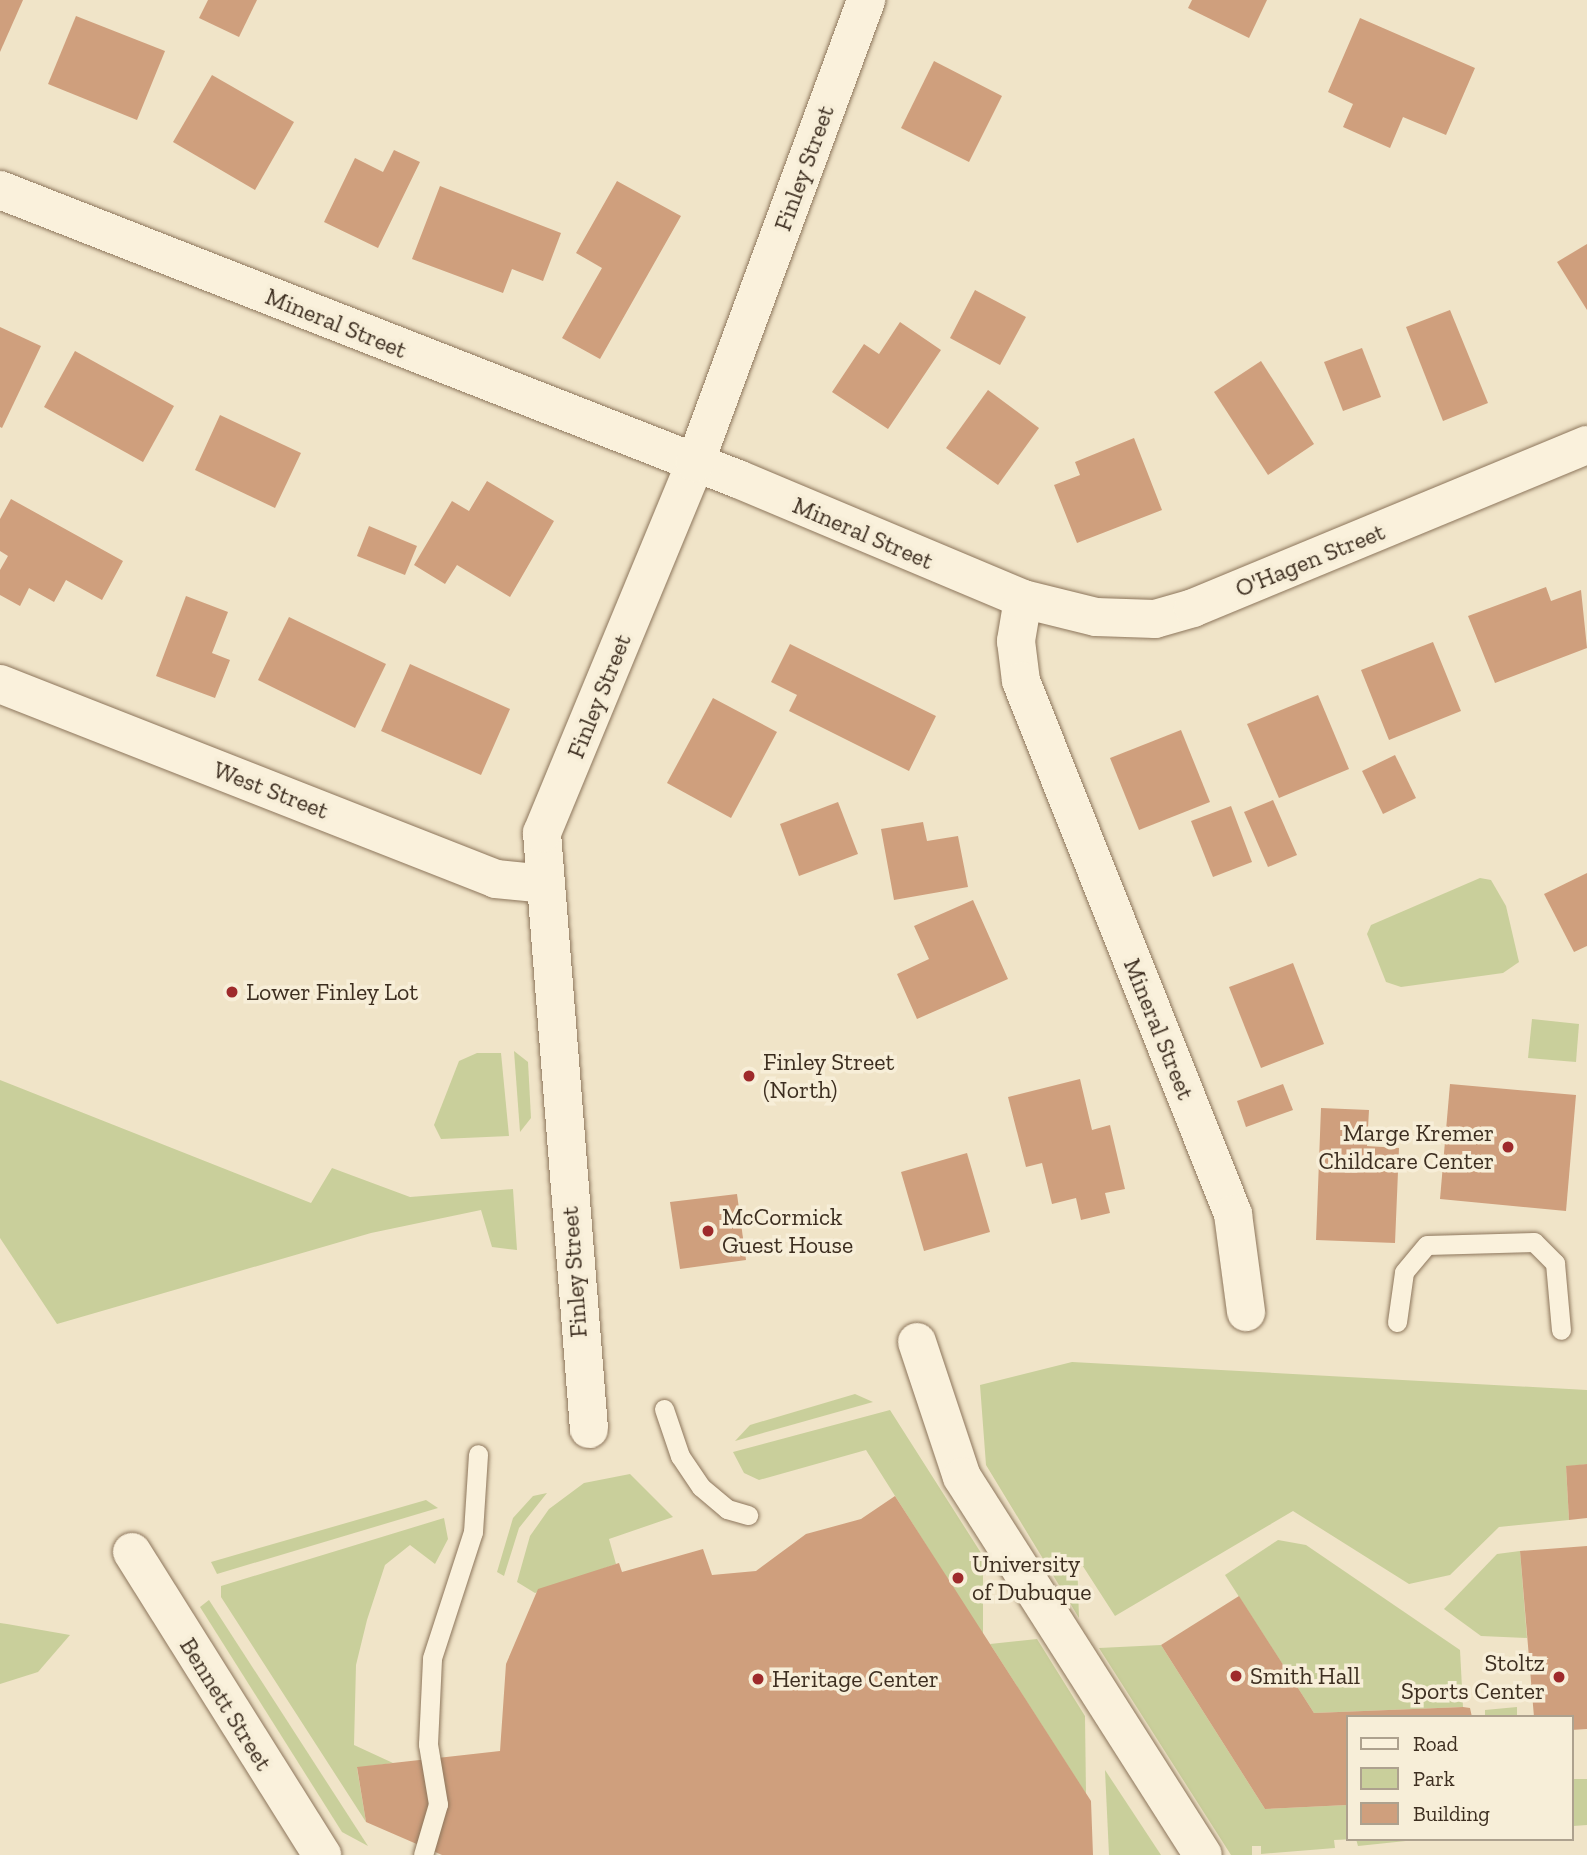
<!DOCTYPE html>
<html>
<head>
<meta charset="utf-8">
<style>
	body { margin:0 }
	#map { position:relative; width:1587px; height:1855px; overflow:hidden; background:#f0e4c8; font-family:"Zilla Slab",serif }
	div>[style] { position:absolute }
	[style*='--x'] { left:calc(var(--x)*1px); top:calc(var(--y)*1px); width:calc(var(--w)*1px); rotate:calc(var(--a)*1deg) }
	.green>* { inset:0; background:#c9cf9b }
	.building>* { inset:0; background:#cf9f7d }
	.roads { filter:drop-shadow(0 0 2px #8d765c) drop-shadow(0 0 2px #8d765c) }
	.lane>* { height:19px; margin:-9.5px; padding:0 9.5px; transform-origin:9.5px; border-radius:9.5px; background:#faf1dc }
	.street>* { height:38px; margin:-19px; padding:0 19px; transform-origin:19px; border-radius:19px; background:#faf1dc }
	.dots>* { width:19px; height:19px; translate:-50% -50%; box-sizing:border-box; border:4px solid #f7eed8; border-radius:50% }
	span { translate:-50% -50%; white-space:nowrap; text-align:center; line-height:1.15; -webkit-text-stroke:7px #f7eed8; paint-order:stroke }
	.street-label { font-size:24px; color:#3d2e20 }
	.poi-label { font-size:24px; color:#3d2e20 }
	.left { translate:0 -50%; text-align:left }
	.right { translate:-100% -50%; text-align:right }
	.legend { position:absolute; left:1346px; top:1715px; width:228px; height:126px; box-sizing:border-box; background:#f7eed8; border:2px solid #ada18e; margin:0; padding:9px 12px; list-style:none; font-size:21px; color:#3d2e20 }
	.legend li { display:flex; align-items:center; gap:14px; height:35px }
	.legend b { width:35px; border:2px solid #ada18e }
</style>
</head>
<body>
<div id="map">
	<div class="green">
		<i style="clip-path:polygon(1480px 878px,1491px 880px,1506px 906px,1519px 962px,1503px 973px,1401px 987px,1386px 982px,1367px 934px,1371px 925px)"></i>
		<i style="clip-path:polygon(1532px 1019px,1579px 1024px,1576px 1062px,1528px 1058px)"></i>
		<i style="clip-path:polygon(514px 1051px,528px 1062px,531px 1118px,520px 1132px)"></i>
		<i style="clip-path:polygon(477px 1053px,501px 1053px,509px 1136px,441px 1139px,434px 1125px,459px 1061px)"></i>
		<i style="clip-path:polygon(0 1080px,311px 1203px,332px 1168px,410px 1197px,513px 1189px,517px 1250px,492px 1247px,481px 1210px,371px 1233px,57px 1324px,0 1238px)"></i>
		<i style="clip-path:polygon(1072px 1362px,1587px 1390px,1587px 1464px,1566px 1467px,1569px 1520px,1499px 1527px,1450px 1575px,1409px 1584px,1293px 1511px,1115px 1616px,1077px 1557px,1079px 1618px,986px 1465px,980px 1385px)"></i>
		<i style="clip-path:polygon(855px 1394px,873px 1402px,735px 1441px,750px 1425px)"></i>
		<i style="clip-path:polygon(890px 1410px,983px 1556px,983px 1635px,866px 1450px,759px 1480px,744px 1473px,733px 1452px)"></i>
		<i style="clip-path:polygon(630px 1474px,673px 1517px,609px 1539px,616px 1564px,535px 1593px,517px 1582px,530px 1536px,549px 1509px,584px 1483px)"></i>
		<i style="clip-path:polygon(547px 1493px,519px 1528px,504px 1576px,497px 1572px,513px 1518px,533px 1496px)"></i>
		<i style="clip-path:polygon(426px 1500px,438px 1508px,217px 1574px,211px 1562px)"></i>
		<i style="clip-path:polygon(444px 1518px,448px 1539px,435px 1564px,410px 1545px,385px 1565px,367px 1620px,356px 1665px,354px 1745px,393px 1763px,357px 1768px,366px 1822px,221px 1597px,221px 1586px)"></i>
		<i style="clip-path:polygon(1278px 1540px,1306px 1545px,1460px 1650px,1463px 1707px,1314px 1713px,1225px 1575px)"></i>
		<i style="clip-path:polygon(1520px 1551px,1527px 1638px,1481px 1636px,1444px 1609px,1497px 1554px)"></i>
		<i style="clip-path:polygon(209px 1600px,368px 1846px,342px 1832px,200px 1607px)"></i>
		<i style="clip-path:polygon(0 1623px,7px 1624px,70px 1635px,38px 1672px,0 1684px)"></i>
		<i style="clip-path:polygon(1037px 1639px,1085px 1716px,1086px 1794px,990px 1644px)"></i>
		<i style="clip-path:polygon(1161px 1645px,1265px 1809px,1347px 1805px,1347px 1839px,1425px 1839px,1358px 1846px,1356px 1839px,1334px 1840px,1335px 1848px,1261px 1854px,1261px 1846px,1252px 1846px,1252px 1855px,1231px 1855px,1099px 1648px)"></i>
		<i style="clip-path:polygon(1517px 1707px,1517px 1717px,1485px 1717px,1485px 1710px)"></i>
		<i style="clip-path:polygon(1105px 1770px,1161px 1855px,1109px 1855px)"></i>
		<i style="clip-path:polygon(1571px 1779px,1587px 1779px,1587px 1825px,1573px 1826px)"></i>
	</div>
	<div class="building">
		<i style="clip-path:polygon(0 0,23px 0,0 52px)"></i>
		<i style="clip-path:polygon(208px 0,257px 0,239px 37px,199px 18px)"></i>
		<i style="clip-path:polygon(1192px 0,1267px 0,1249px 38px,1188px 8px)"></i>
		<i style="clip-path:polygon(76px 16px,165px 51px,137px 120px,48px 84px)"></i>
		<i style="clip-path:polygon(1360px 18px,1475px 68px,1446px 135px,1403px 117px,1390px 148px,1343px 127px,1353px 104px,1328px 92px)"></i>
		<i style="clip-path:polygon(934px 61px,1002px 96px,969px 162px,901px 128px)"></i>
		<i style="clip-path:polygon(212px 75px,294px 122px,255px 190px,173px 142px)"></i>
		<i style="clip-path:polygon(394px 150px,420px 162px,378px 248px,324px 222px,355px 158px,383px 172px)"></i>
		<i style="clip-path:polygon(617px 181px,681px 216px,600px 359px,562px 338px,602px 268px,576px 253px)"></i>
		<i style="clip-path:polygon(440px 186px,561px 233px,543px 281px,512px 269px,503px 293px,412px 259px)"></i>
		<i style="clip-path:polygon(1587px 244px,1587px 310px,1557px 262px)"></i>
		<i style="clip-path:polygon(975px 290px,1026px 317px,1000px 365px,950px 338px)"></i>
		<i style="clip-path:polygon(1450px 310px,1488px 403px,1443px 421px,1406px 327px)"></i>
		<i style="clip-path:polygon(900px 322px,941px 350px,888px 429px,832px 392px,864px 344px,879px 354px)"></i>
		<i style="clip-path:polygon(0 327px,41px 346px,2px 428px,0 427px)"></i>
		<i style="clip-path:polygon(1362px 348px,1381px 397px,1343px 411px,1324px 362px)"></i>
		<i style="clip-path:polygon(75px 351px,174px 406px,143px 462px,44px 407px)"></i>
		<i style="clip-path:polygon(1261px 361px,1314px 444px,1268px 475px,1214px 392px)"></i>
		<i style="clip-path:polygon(988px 390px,1039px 428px,998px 485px,946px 448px)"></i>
		<i style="clip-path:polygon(220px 415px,301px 453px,275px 508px,195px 470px)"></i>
		<i style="clip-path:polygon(1134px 438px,1162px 510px,1077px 543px,1054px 485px,1080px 475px,1075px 462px)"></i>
		<i style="clip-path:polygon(487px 481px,554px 521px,510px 597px,457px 565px,445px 584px,414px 565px,452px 501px,469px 511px)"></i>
		<i style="clip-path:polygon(11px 499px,123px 561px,102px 600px,66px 580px,54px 602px,29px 588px,20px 606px,0 595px,0 570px,8px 556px,0 551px,0 519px)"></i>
		<i style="clip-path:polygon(369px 526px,417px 546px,405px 575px,357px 556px)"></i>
		<i style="clip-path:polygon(1546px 587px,1551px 601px,1581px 590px,1587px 648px,1495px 683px,1468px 616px)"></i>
		<i style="clip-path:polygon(186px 596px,228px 612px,212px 653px,230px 660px,215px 698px,156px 676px)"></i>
		<i style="clip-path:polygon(289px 617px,386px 664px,355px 728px,258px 680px)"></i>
		<i style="clip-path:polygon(1433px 642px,1461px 711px,1389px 740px,1361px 670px)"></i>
		<i style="clip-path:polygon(790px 644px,936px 716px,909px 771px,789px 711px,797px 695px,771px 682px)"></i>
		<i style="clip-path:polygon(410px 664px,510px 709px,481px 775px,381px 731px)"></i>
		<i style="clip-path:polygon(1318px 695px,1349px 769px,1279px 798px,1247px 724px)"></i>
		<i style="clip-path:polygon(713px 698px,777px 732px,731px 818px,667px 783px)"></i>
		<i style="clip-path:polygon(1181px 730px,1210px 802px,1139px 830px,1110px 758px)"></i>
		<i style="clip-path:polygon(1395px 755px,1416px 798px,1383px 814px,1362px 771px)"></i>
		<i style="clip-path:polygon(1273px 800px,1297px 855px,1268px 867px,1244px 812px)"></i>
		<i style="clip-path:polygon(838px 802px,858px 854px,799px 876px,780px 824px)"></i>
		<i style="clip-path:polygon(1231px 806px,1252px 862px,1213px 877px,1191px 821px)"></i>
		<i style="clip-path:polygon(923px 822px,927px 841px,958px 836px,968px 887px,894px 900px,881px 829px)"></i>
		<i style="clip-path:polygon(1587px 873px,1587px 946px,1574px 952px,1544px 894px)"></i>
		<i style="clip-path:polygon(973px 900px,1008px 979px,917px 1019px,897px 974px,929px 959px,914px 926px)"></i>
		<i style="clip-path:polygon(1293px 963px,1324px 1044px,1261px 1068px,1229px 987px)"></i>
		<i style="clip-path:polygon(1080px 1079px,1092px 1130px,1110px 1125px,1125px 1189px,1105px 1193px,1110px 1213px,1081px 1220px,1076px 1198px,1052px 1204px,1042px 1163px,1026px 1167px,1008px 1097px)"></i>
		<i style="clip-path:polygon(1283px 1084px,1293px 1110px,1246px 1127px,1237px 1101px)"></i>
		<i style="clip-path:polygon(1450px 1084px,1576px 1095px,1566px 1211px,1440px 1199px)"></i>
		<i style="clip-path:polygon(1321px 1108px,1369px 1110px,1367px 1146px,1399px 1148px,1395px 1243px,1316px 1240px)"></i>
		<i style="clip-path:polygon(967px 1153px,990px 1232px,924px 1251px,901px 1172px)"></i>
		<i style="clip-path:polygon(737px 1194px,746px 1260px,680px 1269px,670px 1202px)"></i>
		<i style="clip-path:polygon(1587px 1464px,1587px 1518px,1569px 1520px,1566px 1466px)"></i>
		<i style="clip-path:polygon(895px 1496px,1091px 1801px,1093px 1855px,442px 1855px,366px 1822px,357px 1767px,500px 1751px,506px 1664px,538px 1589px,619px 1563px,622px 1572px,703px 1549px,712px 1575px,756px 1571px,806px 1534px,861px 1519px)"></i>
		<i style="clip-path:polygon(1587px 1546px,1587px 1729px,1571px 1730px,1571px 1717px,1534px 1717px,1520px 1551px)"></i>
		<i style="clip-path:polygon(1239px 1596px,1314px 1713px,1463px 1707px,1470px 1708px,1472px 1717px,1347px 1717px,1347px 1805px,1265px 1809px,1161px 1645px)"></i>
	</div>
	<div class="roads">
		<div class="lane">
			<i style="--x:1397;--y:1322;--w:50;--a:-82"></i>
			<i style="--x:1404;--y:1272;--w:35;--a:-50"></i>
			<i style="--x:1427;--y:1245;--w:107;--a:-1.6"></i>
			<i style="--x:1534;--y:1242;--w:30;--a:45"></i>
			<i style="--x:1555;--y:1263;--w:67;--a:84.9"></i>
			<i style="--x:664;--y:1409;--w:50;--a:71.2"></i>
			<i style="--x:680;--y:1456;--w:37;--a:56"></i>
			<i style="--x:701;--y:1487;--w:34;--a:40"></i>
			<i style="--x:727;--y:1509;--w:22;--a:16"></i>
			<i style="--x:423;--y:1855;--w:53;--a:-73.6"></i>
			<i style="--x:438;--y:1804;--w:61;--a:-99.5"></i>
			<i style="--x:428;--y:1744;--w:86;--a:-87.3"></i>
			<i style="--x:432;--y:1658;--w:133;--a:-72"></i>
			<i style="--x:473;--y:1532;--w:78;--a:-86.3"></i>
		</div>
		<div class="street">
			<i style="--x:0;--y:190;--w:793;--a:21.39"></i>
			<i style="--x:738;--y:479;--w:309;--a:22.8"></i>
			<i style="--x:1023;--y:599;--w:43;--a:99.5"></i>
			<i style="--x:1016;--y:641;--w:40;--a:82.9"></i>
			<i style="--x:1021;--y:681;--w:574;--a:68.31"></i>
			<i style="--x:1233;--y:1214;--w:99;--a:82.4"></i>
			<i style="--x:1023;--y:599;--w:75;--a:13.9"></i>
			<i style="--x:1096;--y:617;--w:59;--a:1.9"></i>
			<i style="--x:1155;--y:619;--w:40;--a:-16"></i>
			<i style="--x:1193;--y:608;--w:426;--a:-22.5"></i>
			<i style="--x:0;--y:684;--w:533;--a:21.46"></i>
			<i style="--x:496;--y:879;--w:49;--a:5.8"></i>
			<i style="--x:917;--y:1342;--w:142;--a:71.6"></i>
			<i style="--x:962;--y:1477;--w:448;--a:57.5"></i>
			<i style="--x:589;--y:1429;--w:598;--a:-94.51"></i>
			<i style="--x:542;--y:833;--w:400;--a:-67.5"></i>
			<i style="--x:695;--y:463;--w:494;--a:-69.7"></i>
			<i style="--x:132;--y:1552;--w:358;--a:57.9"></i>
		</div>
	</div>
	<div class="dots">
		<i style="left:232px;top:992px;background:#9e2a2b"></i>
		<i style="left:749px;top:1076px;background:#9e2a2b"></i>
		<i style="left:1508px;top:1147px;background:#9e2a2b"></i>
		<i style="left:708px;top:1231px;background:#9e2a2b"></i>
		<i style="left:958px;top:1578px;background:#9e2a2b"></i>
		<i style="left:1236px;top:1676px;background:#9e2a2b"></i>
		<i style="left:1559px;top:1677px;background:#9e2a2b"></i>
		<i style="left:758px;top:1679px;background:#9e2a2b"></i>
	</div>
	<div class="street-label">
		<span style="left:804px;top:168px;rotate:-70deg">Finley Street</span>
		<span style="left:336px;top:323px;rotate:22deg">Mineral Street</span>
		<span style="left:863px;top:533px;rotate:23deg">Mineral Street</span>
		<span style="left:1310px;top:560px;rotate:-22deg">O'Hagen Street</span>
		<span style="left:599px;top:696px;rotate:-68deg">Finley Street</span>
		<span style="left:271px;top:790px;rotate:21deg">West Street</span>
		<span style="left:1159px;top:1029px;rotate:68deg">Mineral Street</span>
		<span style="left:574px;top:1272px;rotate:-94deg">Finley Street</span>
		<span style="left:226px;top:1704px;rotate:58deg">Bennett Street</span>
	</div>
	<div class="poi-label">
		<span class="left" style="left:246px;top:992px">Lower Finley Lot</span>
		<span class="left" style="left:763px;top:1076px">Finley Street<br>(North)</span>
		<span class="right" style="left:1494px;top:1147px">Marge Kremer<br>Childcare Center</span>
		<span class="left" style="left:722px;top:1231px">McCormick<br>Guest House</span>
		<span class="left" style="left:972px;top:1578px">University<br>of Dubuque</span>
		<span class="right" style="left:1545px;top:1677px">Stoltz<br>Sports Center</span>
		<span class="left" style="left:1250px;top:1676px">Smith Hall</span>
		<span class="left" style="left:772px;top:1679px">Heritage Center</span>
	</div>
	<ul class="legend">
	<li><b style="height:9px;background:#faf1dc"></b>Road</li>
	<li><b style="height:19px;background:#c9cf9b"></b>Park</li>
	<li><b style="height:19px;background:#cf9f7d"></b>Building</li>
	</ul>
</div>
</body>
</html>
